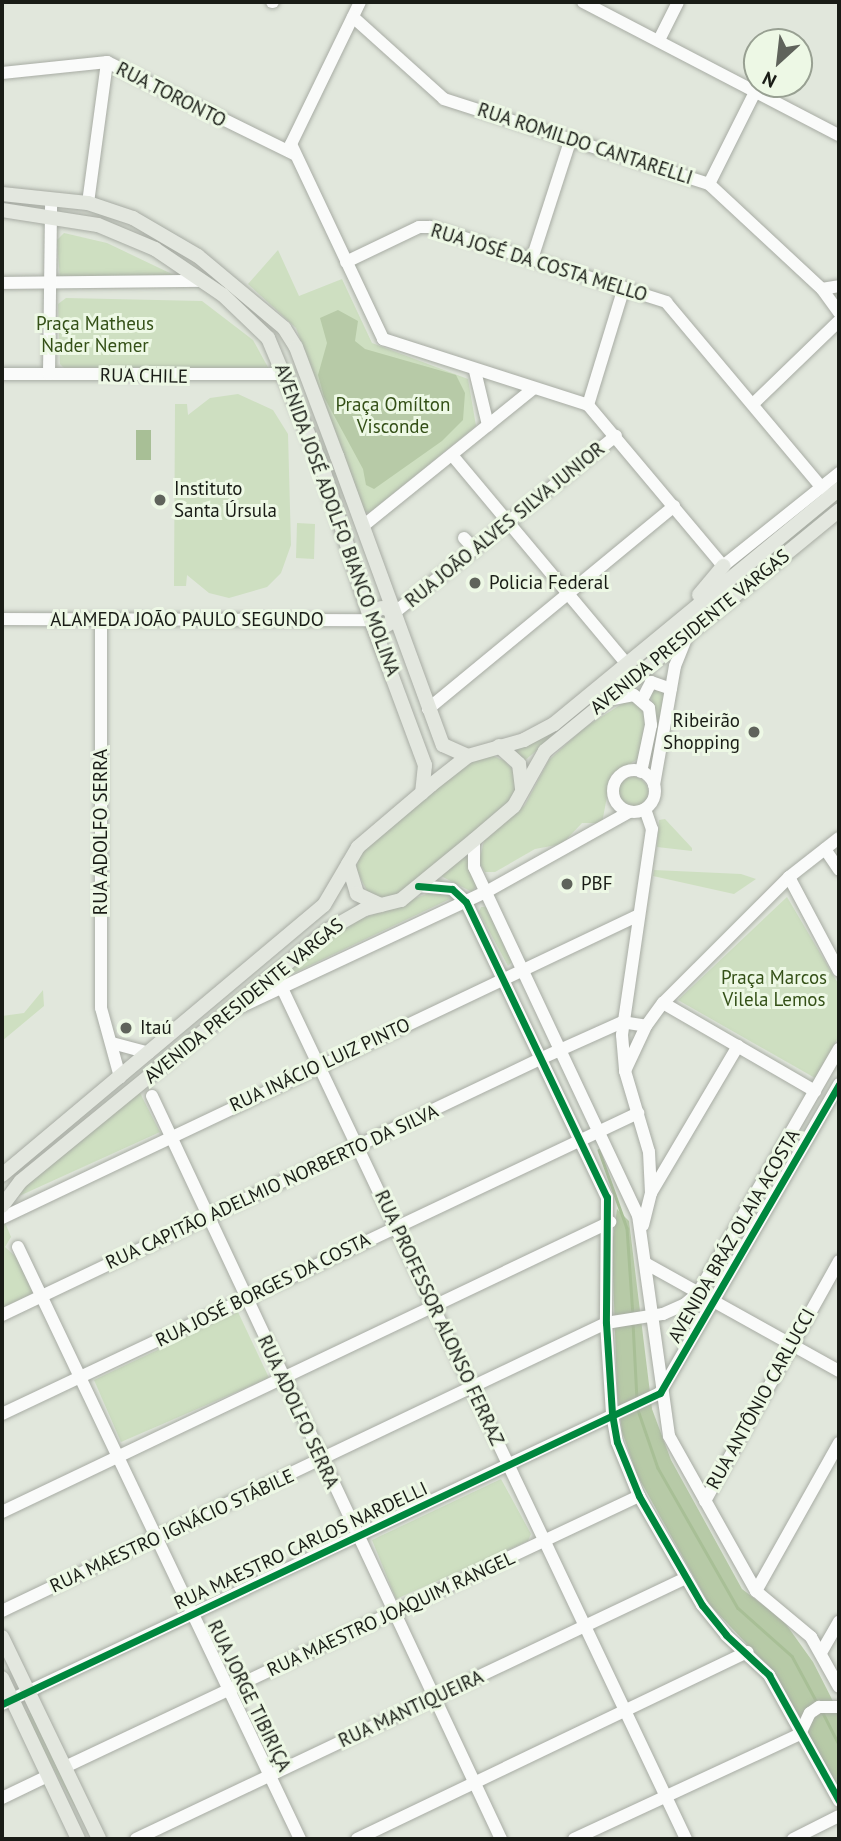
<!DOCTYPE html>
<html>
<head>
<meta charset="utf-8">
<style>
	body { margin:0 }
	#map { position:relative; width:841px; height:1841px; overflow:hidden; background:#e1e7dc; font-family:"PT Sans",sans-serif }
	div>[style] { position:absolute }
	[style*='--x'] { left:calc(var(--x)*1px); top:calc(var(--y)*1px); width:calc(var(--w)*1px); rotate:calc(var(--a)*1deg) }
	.green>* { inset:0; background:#cedfc1 }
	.round { border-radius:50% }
	.forest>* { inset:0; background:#b7caa7 }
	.water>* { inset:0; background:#a8bf96 }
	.stream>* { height:2.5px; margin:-1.25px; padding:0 1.25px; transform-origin:1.25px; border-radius:1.25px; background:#a8bf96 }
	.roads { filter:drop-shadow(0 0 2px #a8aca4) drop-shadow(0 0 2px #a8aca4) }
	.minor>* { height:12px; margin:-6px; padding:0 6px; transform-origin:6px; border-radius:6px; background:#fafbfa }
	.minor>.ring { margin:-6px; padding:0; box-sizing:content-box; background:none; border:12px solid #fafbfa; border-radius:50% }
	.major>* { height:14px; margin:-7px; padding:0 7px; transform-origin:7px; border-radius:7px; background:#e3e7df }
	.major>.ring { margin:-7px; padding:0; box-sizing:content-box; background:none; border:14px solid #e3e7df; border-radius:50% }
	.cycleway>* { height:7px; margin:-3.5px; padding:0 3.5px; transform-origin:3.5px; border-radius:3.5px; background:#00873e }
	.dots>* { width:19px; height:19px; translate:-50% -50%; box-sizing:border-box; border:4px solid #edf8e5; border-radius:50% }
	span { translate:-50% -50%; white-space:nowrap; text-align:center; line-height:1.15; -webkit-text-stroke:6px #edf8e5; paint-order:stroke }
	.street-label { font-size:19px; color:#191c16 }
	.park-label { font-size:19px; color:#345017 }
	.poi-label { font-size:19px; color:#191c16 }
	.left { translate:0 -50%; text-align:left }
	.right { translate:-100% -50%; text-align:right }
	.frame { position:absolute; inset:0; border:4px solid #191c16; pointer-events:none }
	.north { position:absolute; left:743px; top:28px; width:70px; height:70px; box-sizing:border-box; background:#edf8e5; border:2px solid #98a092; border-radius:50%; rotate:207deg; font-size:19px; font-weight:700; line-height:28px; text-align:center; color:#191c16 }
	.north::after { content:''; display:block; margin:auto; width:24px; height:32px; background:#5f635b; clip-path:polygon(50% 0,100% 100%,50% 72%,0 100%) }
</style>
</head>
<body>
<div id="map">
	<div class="green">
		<i style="clip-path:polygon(64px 233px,107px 243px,176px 276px,60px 279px,57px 240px)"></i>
		<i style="clip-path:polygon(278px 250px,299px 296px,342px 279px,372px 343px,468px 379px,476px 426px,369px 513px,363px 511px,296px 328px,248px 284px)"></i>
		<i style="clip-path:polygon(66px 298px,202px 301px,253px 340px,270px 371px,66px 370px,60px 364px,58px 304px)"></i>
		<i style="clip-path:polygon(238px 394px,273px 410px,288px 434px,291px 545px,281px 573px,267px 587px,229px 598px,209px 593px,187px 575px,186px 586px,174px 586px,175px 404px,187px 404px,188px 415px,210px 398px)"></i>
		<i style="clip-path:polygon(839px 495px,839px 500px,524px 761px,515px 750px,518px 747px)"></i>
		<i style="clip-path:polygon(297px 523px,315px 524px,314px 559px,296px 558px)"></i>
		<i style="clip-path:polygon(648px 688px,665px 691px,651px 773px,655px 710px)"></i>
		<i style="clip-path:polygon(631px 698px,647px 712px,638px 759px,611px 775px,602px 823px,582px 823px,562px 844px,535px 849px,495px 872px,485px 872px,479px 862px,484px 841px,525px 805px,549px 760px,584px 728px)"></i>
		<i style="clip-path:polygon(491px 755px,505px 761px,515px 773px,517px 787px,508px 805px,396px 897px,381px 898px,367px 891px,356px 869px,360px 854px,472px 759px)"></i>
		<i class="round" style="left:618px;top:777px;width:30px;height:30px"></i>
		<i style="clip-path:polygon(665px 819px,692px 848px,692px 851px,657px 847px,659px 820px)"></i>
		<i style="clip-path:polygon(466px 854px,476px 886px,472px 892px,441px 876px)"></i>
		<i style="clip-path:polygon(654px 870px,741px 874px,756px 879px,734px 894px,653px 876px)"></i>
		<i style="clip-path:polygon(437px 890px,454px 897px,273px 983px,340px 927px)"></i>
		<i style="clip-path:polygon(787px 897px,839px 985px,839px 1036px,815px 1078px,678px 1000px)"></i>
		<i style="clip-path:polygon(481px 907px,487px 907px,513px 961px,508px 966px,479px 912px)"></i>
		<i style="clip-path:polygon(43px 990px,44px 1006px,2px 1041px,2px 1016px,24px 1013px)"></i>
		<i style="clip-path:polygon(139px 1091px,160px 1132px,17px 1197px,36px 1175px)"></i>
		<i style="clip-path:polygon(4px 1220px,11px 1237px,5px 1247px,17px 1258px,33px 1293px,2px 1308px)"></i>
		<i style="clip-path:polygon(238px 1312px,269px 1378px,121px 1442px,94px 1380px)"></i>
		<i style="clip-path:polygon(501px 1479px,531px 1534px,528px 1541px,396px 1599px,372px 1540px)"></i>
		<i style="clip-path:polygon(33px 1712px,77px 1804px,75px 1807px,24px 1716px)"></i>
	</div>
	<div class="forest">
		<i style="clip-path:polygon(338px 310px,358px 321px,355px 341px,365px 349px,456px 375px,465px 393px,463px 420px,442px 441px,374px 489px,366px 485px,363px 469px,324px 397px,318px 375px,327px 343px,320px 318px)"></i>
		<i style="clip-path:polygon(617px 1209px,629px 1221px,652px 1409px,671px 1460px,742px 1589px,783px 1620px,813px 1662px,839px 1713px,839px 1789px,763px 1661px,709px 1604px,637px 1475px,622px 1432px,617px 1391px,612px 1245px)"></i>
	</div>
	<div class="water">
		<i style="clip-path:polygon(136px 430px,151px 430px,151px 460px,136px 460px)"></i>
	</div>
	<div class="stream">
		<i style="--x:599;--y:1150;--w:83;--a:70.3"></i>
		<i style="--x:627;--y:1228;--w:88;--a:86.1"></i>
		<i style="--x:633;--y:1323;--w:77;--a:87"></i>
		<i style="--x:638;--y:1410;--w:61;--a:71"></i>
		<i style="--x:658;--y:1468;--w:161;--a:60.3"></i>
		<i style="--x:738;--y:1608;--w:72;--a:41.6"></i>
		<i style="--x:792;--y:1656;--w:55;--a:61.6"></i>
		<i style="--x:823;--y:1713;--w:35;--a:63"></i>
	</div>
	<div class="roads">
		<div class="minor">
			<i style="--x:272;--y:2;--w:1;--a:0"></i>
			<i style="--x:360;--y:2;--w:158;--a:115.9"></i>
			<i style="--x:291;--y:144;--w:216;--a:64.7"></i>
			<i style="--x:383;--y:339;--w:215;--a:17.8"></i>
			<i style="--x:588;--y:405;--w:210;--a:50"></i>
			<i style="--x:723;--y:566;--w:149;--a:-38.7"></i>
			<i style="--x:583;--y:2;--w:288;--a:27.5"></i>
			<i style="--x:353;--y:17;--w:122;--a:42"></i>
			<i style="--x:444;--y:99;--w:278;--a:17.8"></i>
			<i style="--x:709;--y:184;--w:154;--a:42.9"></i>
			<i style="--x:822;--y:289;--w:29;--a:54"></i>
			<i style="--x:659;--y:40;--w:42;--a:-63.4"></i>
			<i style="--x:2;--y:73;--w:106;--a:-6"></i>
			<i style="--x:107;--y:62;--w:208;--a:26.2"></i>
			<i style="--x:709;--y:184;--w:103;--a:-63.4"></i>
			<i style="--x:88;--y:203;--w:142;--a:-82.3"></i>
			<i style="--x:532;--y:259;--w:124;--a:-72.1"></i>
			<i style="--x:346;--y:262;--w:81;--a:-25.6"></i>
			<i style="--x:419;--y:227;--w:11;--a:0"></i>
			<i style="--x:430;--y:227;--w:248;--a:17.6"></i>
			<i style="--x:666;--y:302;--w:243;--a:50"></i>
			<i style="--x:2;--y:283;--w:200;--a:-0.6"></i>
			<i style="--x:822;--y:289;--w:17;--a:-10"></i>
			<i style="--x:475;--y:371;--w:56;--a:76.5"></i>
			<i style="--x:2;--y:374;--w:285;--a:0"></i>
			<i style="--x:49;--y:374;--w:175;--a:-89.3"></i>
			<i style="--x:753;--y:404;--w:120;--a:-44"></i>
			<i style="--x:588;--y:405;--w:123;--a:-73"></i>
			<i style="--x:452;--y:455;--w:271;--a:50.1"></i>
			<i style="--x:363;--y:526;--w:218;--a:-38.9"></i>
			<i style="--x:464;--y:538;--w:16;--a:47"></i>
			<i style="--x:394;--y:613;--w:284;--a:-38.6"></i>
			<i style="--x:2;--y:619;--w:369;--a:0.2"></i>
			<i style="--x:101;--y:620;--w:388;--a:90"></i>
			<i style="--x:101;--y:1008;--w:72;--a:74.6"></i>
			<i style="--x:643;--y:698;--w:18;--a:-63"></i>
			<i style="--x:651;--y:682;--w:21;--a:19"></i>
			<i style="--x:608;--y:700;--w:26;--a:-11"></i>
			<i style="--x:634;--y:695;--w:20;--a:41"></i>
			<i style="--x:649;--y:708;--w:17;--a:83"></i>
			<i style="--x:651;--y:725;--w:48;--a:102"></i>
			<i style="--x:428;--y:709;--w:319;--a:-39.5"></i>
			<i class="ring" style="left:613px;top:770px;width:30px;height:30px"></i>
			<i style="--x:654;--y:785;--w:121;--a:-80"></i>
			<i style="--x:675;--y:666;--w:32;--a:-68"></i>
			<i style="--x:645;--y:809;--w:21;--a:71"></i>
			<i style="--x:652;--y:829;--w:208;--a:98.3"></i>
			<i style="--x:622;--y:1035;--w:36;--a:85"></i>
			<i style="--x:625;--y:1071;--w:84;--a:73.5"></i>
			<i style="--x:649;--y:1152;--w:41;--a:87.2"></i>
			<i style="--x:474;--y:840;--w:27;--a:90"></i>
			<i style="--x:474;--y:867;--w:385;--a:64.8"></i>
			<i style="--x:638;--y:1215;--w:223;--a:82"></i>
			<i style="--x:669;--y:1436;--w:178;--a:60.7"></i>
			<i style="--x:756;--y:1591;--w:72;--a:39.9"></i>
			<i style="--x:811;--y:1637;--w:57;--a:60.8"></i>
			<i style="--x:825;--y:849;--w:25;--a:56"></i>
			<i style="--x:789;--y:877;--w:106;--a:62"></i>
			<i style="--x:418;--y:886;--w:34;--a:5"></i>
			<i style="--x:452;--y:889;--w:19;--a:43"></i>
			<i style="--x:466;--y:902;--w:327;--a:64.5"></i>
			<i style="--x:607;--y:1197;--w:126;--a:90.5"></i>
			<i style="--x:606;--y:1323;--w:91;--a:86.2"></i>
			<i style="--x:612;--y:1414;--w:28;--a:80"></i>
			<i style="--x:617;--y:1442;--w:58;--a:67.8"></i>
			<i style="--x:639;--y:1496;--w:126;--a:60"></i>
			<i style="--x:702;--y:1605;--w:38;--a:51"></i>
			<i style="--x:726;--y:1635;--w:59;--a:42.9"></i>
			<i style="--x:769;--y:1675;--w:144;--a:60.9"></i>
			<i style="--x:281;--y:986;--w:944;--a:64.6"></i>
			<i style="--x:663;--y:1003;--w:176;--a:30.1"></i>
			<i style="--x:238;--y:1008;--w:274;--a:-25.1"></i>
			<i style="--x:486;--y:892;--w:164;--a:-29.2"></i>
			<i style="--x:112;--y:1043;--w:38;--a:15"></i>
			<i style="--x:625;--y:1071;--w:50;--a:-65"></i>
			<i style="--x:646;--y:1026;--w:29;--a:-54"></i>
			<i style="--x:663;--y:1003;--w:178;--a:-45"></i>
			<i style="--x:789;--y:877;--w:63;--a:-38"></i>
			<i style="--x:152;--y:1096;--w:821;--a:64.84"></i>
			<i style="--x:2;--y:1218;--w:705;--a:-25.44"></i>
			<i style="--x:643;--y:1225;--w:33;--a:-76"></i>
			<i style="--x:651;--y:1193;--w:171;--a:-59.4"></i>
			<i style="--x:18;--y:1247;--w:656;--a:64.53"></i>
			<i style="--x:645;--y:1263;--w:222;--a:29.1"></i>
			<i style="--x:2;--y:1315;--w:598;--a:-25.45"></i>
			<i style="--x:542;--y:1058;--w:88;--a:-24.2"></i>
			<i style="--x:622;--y:1022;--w:24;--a:9"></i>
			<i style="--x:2;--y:1414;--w:704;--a:-25.33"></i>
			<i style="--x:705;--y:1501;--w:275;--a:-60.8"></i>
			<i style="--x:2;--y:1512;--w:674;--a:-25.5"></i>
			<i style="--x:756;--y:1591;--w:170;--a:-60.7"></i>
			<i style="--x:2;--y:1611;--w:669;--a:-25.49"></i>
			<i style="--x:606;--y:1323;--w:58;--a:-9"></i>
			<i style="--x:663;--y:1314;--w:24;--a:-24"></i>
			<i style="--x:685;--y:1304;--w:17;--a:-40"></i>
			<i style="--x:698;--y:1293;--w:282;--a:-60"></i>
			<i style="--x:822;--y:1651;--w:34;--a:-60"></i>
			<i style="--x:2;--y:1704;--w:728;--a:-25.3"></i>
			<i style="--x:660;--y:1393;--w:357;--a:-59.9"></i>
			<i style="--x:65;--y:1767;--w:635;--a:-25.27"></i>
			<i style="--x:2;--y:1798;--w:51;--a:-25.6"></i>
			<i style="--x:136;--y:1839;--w:609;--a:-25.39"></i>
			<i style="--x:357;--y:1839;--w:433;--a:-25.6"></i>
			<i style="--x:574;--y:1839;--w:249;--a:-24.9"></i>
			<i style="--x:800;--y:1734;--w:23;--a:-65"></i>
			<i style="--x:810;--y:1713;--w:11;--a:-34"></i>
			<i style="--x:819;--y:1707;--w:20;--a:0"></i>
			<i style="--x:793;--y:1839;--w:51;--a:-26.6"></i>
		</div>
		<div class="major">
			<i style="--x:2;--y:194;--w:86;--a:6"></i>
			<i style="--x:88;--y:203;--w:47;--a:18.4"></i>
			<i style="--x:133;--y:218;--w:75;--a:30.3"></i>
			<i style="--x:198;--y:256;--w:112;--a:39.9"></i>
			<i style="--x:284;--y:328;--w:22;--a:58"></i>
			<i style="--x:296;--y:347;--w:116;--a:69.4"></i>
			<i style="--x:337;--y:456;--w:308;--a:69.9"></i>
			<i style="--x:443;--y:745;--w:27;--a:24"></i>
			<i style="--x:2;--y:210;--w:97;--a:8.9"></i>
			<i style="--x:98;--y:225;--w:62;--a:22.8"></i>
			<i style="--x:155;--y:249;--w:82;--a:34.1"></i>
			<i style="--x:223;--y:295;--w:62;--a:43.7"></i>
			<i style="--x:268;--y:338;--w:142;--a:67.2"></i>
			<i style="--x:323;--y:469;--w:158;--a:72.4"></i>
			<i style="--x:371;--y:620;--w:155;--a:69.6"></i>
			<i style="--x:425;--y:765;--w:28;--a:96"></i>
			<i style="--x:699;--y:595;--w:38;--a:-50"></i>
			<i class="ring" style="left:374px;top:608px;width:4px;height:4px"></i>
			<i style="--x:499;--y:746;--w:27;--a:42"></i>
			<i style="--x:519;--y:764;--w:25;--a:83"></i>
			<i style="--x:348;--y:864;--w:31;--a:73"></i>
			<i style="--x:357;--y:894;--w:26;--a:25"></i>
			<i style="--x:2;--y:1175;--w:420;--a:-40"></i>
			<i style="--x:324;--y:905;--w:67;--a:-59.6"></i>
			<i style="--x:358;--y:847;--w:96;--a:-40.3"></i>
			<i style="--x:431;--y:785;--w:47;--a:-38.1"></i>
			<i style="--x:468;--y:756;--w:58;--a:-15.9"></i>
			<i style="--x:524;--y:740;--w:34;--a:-28"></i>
			<i style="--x:554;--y:724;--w:369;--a:-39.5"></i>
			<i style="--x:2;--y:1206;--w:31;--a:-53"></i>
			<i style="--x:21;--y:1181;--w:397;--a:-39.3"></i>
			<i style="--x:328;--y:930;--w:43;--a:-29.6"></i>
			<i style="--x:365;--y:909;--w:37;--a:-14"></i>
			<i style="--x:401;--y:900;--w:94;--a:-39.4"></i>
			<i style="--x:474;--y:840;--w:52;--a:-40.4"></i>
			<i style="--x:514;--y:806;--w:63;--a:-60.6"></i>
			<i style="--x:545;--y:751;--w:380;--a:-39.3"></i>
			<i style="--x:2;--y:1637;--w:224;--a:64.3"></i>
			<i style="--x:2;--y:1678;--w:178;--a:64.7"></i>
		</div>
	</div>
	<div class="cycleway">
		<i style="--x:418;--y:886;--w:34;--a:5"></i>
		<i style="--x:452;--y:889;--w:19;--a:43"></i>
		<i style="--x:466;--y:902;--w:327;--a:64.5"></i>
		<i style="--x:607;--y:1197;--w:126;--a:90.5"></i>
		<i style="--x:606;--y:1323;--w:91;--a:86.2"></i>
		<i style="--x:612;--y:1414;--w:28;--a:80"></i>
		<i style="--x:617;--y:1442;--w:58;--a:67.8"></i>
		<i style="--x:639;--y:1496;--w:126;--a:60"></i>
		<i style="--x:702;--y:1605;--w:38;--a:51"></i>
		<i style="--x:726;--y:1635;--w:59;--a:42.9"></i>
		<i style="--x:769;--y:1675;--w:144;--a:60.9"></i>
		<i style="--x:2;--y:1704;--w:728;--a:-25.3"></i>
		<i style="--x:660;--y:1393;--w:357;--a:-59.9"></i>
	</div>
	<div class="dots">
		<i style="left:160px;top:500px;background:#5f635b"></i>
		<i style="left:475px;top:583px;background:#5f635b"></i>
		<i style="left:754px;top:732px;background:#5f635b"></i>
		<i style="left:567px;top:884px;background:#5f635b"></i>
		<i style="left:126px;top:1028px;background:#5f635b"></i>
	</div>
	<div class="street-label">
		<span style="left:171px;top:95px;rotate:27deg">RUA TORONTO</span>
		<span style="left:585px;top:144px;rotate:18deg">RUA ROMILDO CANTARELLI</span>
		<span style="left:539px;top:263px;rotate:17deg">RUA JOSÉ DA COSTA MELLO</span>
		<span style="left:144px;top:376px;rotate:1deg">RUA CHILE</span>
		<span style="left:337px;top:520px;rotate:70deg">AVENIDA JOSÉ ADOLFO BIANCO MOLINA</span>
		<span style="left:505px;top:525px;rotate:-39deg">RUA JOÃO ALVES SILVA JUNIOR</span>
		<span style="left:187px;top:620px">ALAMEDA JOÃO PAULO SEGUNDO</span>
		<span style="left:690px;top:632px;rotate:-39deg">AVENIDA PRESIDENTE VARGAS</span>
		<span style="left:101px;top:832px;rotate:-90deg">RUA ADOLFO SERRA</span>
		<span style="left:244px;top:1001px;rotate:-39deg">AVENIDA PRESIDENTE VARGAS</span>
		<span style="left:320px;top:1065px;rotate:-25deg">RUA INÁCIO LUIZ PINTO</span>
		<span style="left:272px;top:1187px;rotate:-25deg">RUA CAPITÃO ADELMIO NORBERTO DA SILVA</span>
		<span style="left:734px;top:1236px;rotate:-60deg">AVENIDA BRÁZ OLAIA ACOSTA</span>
		<span style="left:263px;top:1290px;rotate:-26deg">RUA JOSÉ BORGES DA COSTA</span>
		<span style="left:439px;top:1318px;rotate:65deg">RUA PROFESSOR ALONSO FERRAZ</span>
		<span style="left:761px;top:1399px;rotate:-61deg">RUA ANTÔNIO CARLUCCI</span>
		<span style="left:298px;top:1412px;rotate:65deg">RUA ADOLFO SERRA</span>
		<span style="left:172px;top:1531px;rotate:-25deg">RUA MAESTRO IGNÁCIO STÁBILE</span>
		<span style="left:301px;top:1546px;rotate:-25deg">RUA MAESTRO CARLOS NARDELLI</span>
		<span style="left:391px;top:1614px;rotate:-25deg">RUA MAESTRO JOAQUIM RANGEL</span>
		<span style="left:249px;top:1696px;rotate:64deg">RUA JORGE TIBIRIÇA</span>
		<span style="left:411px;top:1709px;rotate:-25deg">RUA MANTIQUEIRA</span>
	</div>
	<div class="park-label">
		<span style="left:95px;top:335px">Praça Matheus<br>Nader Nemer</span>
		<span style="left:393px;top:416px">Praça Omílton<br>Visconde</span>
		<span style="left:774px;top:989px">Praça Marcos<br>Vilela Lemos</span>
	</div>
	<div class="poi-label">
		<span class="left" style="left:174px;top:500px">Instituto<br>Santa Úrsula</span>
		<span class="left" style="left:489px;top:583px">Policia Federal</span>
		<span class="right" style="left:740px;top:732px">Ribeirão<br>Shopping</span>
		<span class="left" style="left:581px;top:884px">PBF</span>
		<span class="left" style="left:140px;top:1028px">Itaú</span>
	</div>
	<div class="frame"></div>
	<div class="north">N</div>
</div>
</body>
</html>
